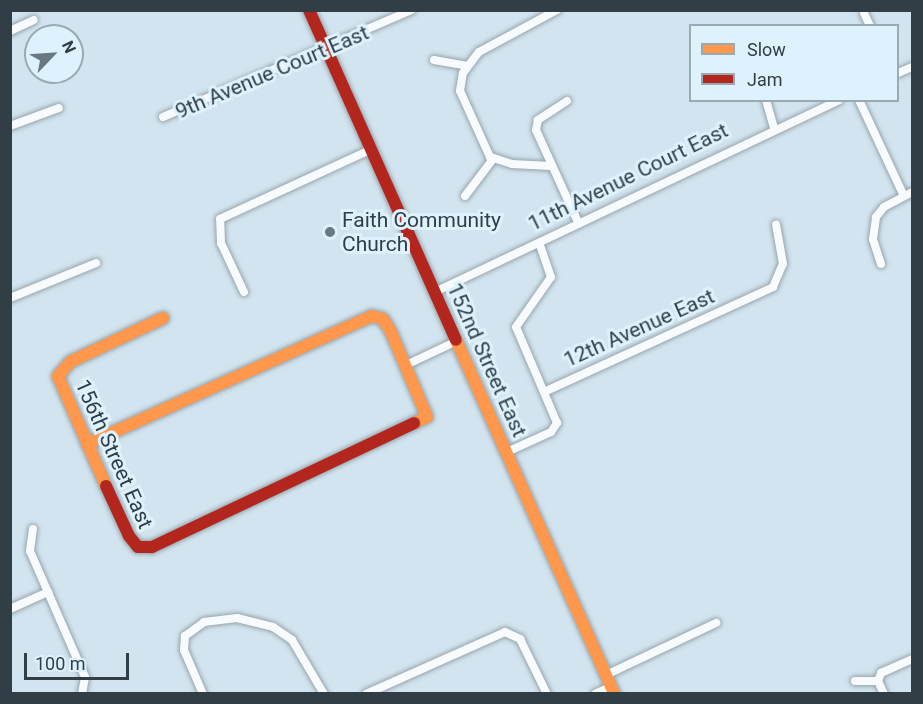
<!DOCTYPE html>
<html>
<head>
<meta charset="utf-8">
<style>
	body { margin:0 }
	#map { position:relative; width:923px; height:704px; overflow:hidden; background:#d2e4ef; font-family:Roboto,sans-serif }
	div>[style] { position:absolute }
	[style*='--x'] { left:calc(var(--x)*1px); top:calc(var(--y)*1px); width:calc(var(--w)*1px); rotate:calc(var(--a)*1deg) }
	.roads { filter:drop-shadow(0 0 2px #97a4ac) drop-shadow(0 0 2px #97a4ac) }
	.street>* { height:8px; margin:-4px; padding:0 4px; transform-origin:4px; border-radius:4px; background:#f8fbfd }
	.slow>* { height:12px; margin:-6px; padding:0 6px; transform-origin:6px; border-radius:6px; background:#ff974d }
	.jam>* { height:12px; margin:-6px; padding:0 6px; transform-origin:6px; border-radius:6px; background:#b3261e }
	.dots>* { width:16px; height:16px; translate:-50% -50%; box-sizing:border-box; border:3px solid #def2fe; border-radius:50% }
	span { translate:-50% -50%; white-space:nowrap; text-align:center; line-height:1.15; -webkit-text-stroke:6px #def2fe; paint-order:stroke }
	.street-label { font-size:21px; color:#313e46 }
	.poi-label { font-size:21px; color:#313e46 }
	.left { translate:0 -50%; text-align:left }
	.frame { position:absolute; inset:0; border:12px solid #313e46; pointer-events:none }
	.legend { position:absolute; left:689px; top:24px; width:210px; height:78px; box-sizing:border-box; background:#def2fe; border:2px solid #99aab4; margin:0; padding:8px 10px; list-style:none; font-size:18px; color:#313e46 }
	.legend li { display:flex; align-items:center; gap:12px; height:30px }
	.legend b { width:30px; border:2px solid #99aab4 }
	.north { position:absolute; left:24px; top:24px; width:60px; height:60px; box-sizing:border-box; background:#def2fe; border:2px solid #99aab4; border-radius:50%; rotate:65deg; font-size:16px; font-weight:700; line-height:24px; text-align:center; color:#313e46 }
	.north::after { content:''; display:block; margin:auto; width:21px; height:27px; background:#697881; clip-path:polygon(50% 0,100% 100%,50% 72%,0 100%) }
	.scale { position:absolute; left:24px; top:653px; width:105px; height:27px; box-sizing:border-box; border:3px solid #313e46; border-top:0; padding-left:8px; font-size:18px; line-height:21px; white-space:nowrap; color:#313e46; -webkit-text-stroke:4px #def2fe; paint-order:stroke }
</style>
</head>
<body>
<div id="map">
	<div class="roads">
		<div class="street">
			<i style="--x:864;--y:13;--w:14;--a:65"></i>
			<i style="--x:10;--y:31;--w:26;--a:-25"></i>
			<i style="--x:434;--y:60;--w:34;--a:10"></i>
			<i style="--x:898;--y:73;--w:15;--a:-23"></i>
			<i style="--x:766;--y:100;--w:29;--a:74"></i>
			<i style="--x:859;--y:100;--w:106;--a:64.9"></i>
			<i style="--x:567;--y:101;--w:35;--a:147"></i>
			<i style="--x:538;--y:120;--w:10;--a:101"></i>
			<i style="--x:536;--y:130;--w:101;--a:65.5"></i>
			<i style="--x:163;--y:117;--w:271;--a:-23.3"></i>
			<i style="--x:10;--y:126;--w:52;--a:-20.2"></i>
			<i style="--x:551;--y:166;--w:39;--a:-177"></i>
			<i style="--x:512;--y:164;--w:23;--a:-162"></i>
			<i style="--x:490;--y:157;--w:72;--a:-114.4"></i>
			<i style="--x:460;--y:91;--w:18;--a:-81"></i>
			<i style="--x:463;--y:73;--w:26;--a:-53"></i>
			<i style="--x:479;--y:52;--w:89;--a:-28.3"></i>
			<i style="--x:465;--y:196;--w:46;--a:-52.9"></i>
			<i style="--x:881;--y:264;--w:26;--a:-108"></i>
			<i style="--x:873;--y:239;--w:22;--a:-82"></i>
			<i style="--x:876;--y:217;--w:13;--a:-51"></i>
			<i style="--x:884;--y:207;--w:32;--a:-28"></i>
			<i style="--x:244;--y:292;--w:54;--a:-115.1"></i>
			<i style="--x:221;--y:243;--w:24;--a:-92"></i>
			<i style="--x:220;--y:219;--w:167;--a:-24.7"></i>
			<i style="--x:435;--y:292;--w:447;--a:-25.4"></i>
			<i style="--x:10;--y:298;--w:93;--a:-22.1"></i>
			<i style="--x:406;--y:365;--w:56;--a:-25.2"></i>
			<i style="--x:544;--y:392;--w:252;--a:-24.6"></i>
			<i style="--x:773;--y:287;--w:25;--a:-67"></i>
			<i style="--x:783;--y:264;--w:40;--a:-100"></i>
			<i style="--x:507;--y:452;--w:48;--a:-24.4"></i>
			<i style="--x:551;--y:432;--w:11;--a:-56"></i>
			<i style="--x:557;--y:423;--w:104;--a:-113.1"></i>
			<i style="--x:516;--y:327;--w:61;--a:-55"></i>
			<i style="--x:551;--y:277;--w:36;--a:-109"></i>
			<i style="--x:33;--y:529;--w:22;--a:98"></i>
			<i style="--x:30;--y:551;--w:137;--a:66.4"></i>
			<i style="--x:85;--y:677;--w:17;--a:100"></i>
			<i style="--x:10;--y:609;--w:42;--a:-24.1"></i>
			<i style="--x:606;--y:675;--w:122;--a:-25.3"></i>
			<i style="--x:855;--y:681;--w:23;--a:0"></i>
			<i style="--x:878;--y:681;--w:9;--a:-69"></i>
			<i style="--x:881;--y:673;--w:34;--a:-24"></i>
			<i style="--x:878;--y:681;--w:14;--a:65"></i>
			<i style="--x:203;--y:694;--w:48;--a:-113.4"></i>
			<i style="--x:184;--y:650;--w:14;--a:-86"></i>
			<i style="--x:185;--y:636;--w:24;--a:-36"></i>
			<i style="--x:204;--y:622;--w:33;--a:-7"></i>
			<i style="--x:237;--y:618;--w:37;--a:14"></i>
			<i style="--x:273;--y:627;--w:23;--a:34"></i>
			<i style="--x:292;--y:640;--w:63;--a:59.3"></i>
			<i style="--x:366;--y:694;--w:152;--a:-24"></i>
			<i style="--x:505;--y:632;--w:17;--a:25"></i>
			<i style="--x:520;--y:639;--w:61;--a:63.9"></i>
			<i style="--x:595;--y:694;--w:17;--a:-25"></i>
		</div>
		<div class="slow">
			<i style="--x:456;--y:340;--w:388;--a:65.9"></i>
			<i style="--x:87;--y:444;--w:312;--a:-24.2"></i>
			<i style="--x:372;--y:316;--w:11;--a:15"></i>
			<i style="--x:383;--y:319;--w:15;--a:58"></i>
			<i style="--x:391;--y:332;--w:92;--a:67"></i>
			<i style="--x:427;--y:417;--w:14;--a:155"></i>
			<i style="--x:106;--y:486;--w:120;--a:-113.6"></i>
			<i style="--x:58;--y:376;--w:18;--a:-49"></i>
			<i style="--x:70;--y:362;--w:103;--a:-25.3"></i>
		</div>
		<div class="jam">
			<i style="--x:309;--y:10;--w:361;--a:66"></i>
			<i style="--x:106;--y:486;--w:55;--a:65.3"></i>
			<i style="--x:129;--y:536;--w:14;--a:51"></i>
			<i style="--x:138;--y:547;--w:14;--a:0"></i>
			<i style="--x:152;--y:547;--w:290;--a:-25.3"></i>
		</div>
	</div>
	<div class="dots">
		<i style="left:330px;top:232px;background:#697881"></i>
	</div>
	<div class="street-label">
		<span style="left:272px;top:72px;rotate:-23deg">9th Avenue Court East</span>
		<span style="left:628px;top:177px;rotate:-26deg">11th Avenue Court East</span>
		<span style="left:639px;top:328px;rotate:-24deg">12th Avenue East</span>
		<span style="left:487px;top:360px;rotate:66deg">152nd Street East</span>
		<span style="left:114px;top:454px;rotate:66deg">156th Street East</span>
	</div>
	<div class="poi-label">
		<span class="left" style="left:342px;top:232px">Faith Community<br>Church</span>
	</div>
	<div class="frame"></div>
	<ul class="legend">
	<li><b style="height:8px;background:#ff974d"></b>Slow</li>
	<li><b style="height:8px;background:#b3261e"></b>Jam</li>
	</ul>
	<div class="north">N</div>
	<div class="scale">100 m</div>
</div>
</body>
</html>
